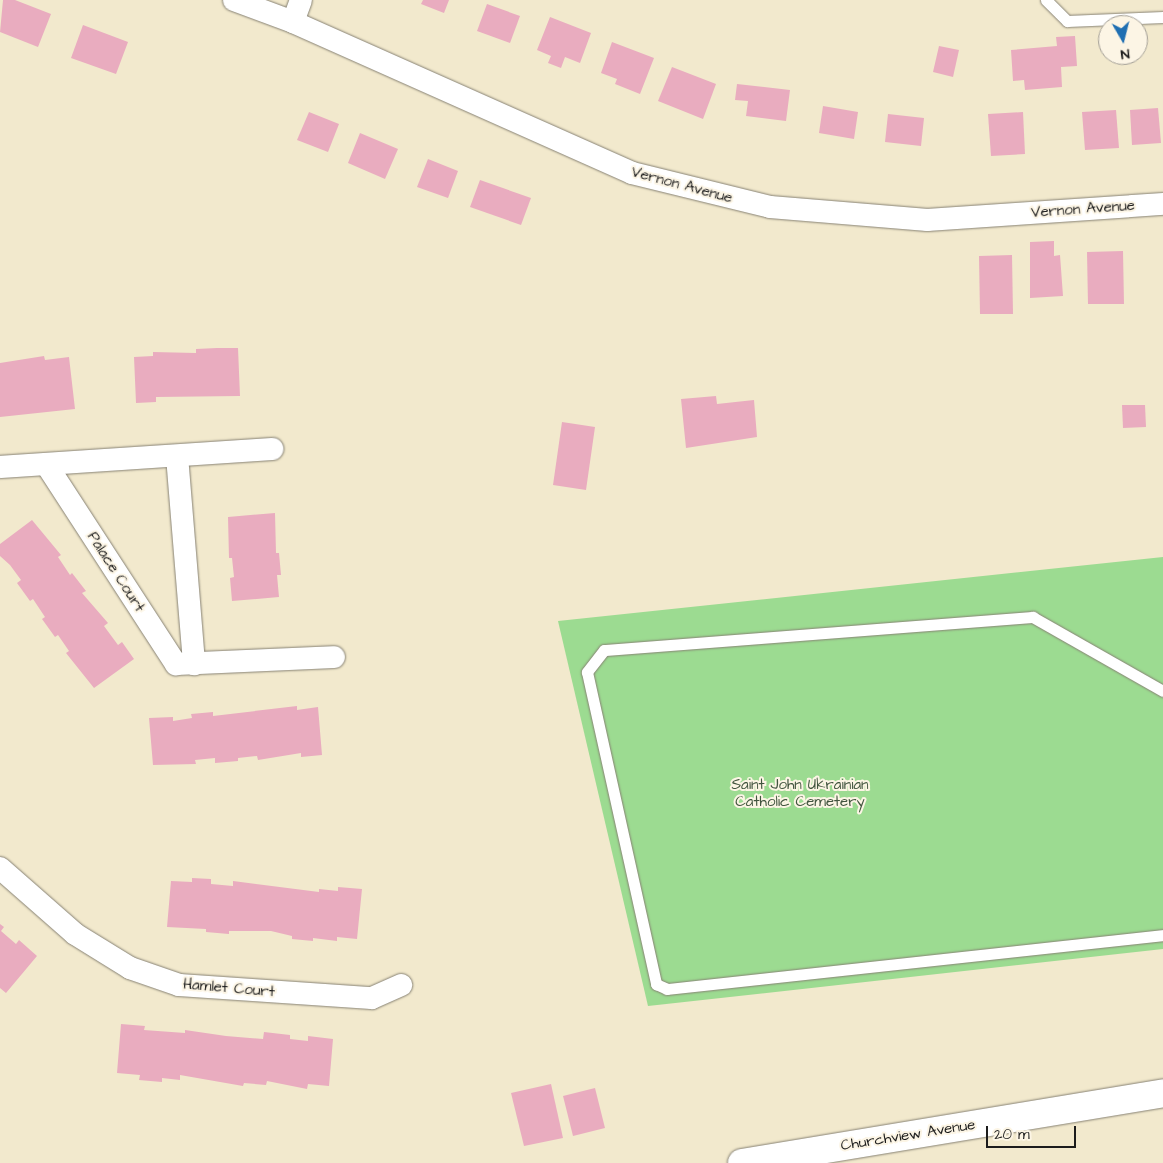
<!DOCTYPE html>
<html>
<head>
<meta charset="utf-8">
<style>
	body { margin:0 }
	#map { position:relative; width:1163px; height:1163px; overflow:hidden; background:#f2e9cd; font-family:"Architects Daughter",sans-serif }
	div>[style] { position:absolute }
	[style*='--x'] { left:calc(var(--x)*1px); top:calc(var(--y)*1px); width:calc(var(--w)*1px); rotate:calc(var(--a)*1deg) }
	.green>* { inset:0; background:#9cdb91 }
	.building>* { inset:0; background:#e9acbf }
	.roads { filter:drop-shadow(0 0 1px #878274) drop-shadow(0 0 1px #878274) }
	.service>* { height:11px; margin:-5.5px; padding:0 5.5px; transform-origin:5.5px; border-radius:5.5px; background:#fff }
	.minor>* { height:22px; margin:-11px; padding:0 11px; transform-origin:11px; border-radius:11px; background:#fff }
	.tertiary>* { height:28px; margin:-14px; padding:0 14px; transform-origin:14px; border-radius:14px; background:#fff }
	span { translate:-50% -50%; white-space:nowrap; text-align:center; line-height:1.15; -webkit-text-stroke:4px #fcf5e5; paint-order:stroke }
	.street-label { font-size:15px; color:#1c1c1c }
	.park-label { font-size:15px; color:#42553f }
	.north { position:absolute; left:1098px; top:15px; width:50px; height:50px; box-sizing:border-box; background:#fcf5e5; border:1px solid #a29e95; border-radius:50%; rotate:172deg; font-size:14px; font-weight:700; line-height:20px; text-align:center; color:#1c1c1c }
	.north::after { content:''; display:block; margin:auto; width:18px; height:22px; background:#1f6fb2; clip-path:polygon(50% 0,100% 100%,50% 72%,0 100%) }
	.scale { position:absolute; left:986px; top:1126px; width:90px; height:22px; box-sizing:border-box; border:2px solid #1c1c1c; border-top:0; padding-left:6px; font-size:15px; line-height:18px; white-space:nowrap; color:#1c1c1c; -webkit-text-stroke:4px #fcf5e5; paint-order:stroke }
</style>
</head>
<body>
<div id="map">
	<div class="green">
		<i style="clip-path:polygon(1163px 557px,1163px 949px,648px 1006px,558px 621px)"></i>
	</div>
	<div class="building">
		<i style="clip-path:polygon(3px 0,15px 0,51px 14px,38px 47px,0 32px)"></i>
		<i style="clip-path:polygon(423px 0,449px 0,444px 13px,421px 4px)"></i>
		<i style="clip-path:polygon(487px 4px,520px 16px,510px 43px,477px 31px)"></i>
		<i style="clip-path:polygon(550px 17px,591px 33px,580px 63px,565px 57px,561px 68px,548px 63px,551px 56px,537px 50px)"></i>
		<i style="clip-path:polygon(83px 25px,128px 42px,116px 74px,71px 58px)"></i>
		<i style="clip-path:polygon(1075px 36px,1077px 66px,1061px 67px,1062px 87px,1025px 90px,1024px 80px,1013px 81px,1011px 50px,1057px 46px,1056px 37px)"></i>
		<i style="clip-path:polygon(612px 42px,654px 58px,640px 94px,615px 84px,617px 79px,601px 73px)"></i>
		<i style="clip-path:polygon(939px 46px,959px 50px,953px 77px,933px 72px)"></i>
		<i style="clip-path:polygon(672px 67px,716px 84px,703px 119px,658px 101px)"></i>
		<i style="clip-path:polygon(737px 84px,790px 90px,786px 121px,746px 116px,748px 101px,735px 100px)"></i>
		<i style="clip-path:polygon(823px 106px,858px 112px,854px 139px,819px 133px)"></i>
		<i style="clip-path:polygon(1158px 108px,1161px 143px,1132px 145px,1130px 110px)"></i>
		<i style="clip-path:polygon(1116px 110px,1119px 148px,1085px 150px,1082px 112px)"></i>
		<i style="clip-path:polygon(309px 112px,339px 124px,328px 152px,297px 140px)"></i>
		<i style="clip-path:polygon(1023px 112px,1025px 154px,991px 156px,988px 114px)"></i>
		<i style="clip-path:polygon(888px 114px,924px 118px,921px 146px,885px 142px)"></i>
		<i style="clip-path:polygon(360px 133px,398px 149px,385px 179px,348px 163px)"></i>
		<i style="clip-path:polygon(428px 159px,458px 171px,448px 198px,417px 187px)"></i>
		<i style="clip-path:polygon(480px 180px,531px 198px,521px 225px,470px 207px)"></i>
		<i style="clip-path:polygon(1054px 241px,1054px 256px,1060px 255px,1063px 296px,1030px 298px,1030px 242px)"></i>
		<i style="clip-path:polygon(1123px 251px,1124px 304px,1088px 304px,1087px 252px)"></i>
		<i style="clip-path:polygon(1012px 255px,1013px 314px,980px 314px,979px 256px)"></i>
		<i style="clip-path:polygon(217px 348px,238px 348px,240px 396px,156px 397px,156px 402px,136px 403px,134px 357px,153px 356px,153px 352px,196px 353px,196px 349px)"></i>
		<i style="clip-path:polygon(44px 356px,45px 360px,69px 357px,75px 409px,0 417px,0 363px)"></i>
		<i style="clip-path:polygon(716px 396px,717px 404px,754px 400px,757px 437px,686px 448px,681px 399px)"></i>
		<i style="clip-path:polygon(1122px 405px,1145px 405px,1146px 427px,1123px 428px)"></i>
		<i style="clip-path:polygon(562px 422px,595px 427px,586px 490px,553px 485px)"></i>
		<i style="clip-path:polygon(275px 513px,276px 553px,279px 553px,281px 575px,277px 575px,279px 597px,232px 601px,230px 578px,234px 577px,232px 558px,229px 558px,228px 517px)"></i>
		<i style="clip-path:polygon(32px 520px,61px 555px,58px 557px,70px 575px,72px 573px,86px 591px,82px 593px,108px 623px,104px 626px,118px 645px,122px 642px,134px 659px,94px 688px,66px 653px,69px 651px,58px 635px,55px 637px,42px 619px,45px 617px,33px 599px,30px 601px,17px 583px,21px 580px,10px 565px,0 556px,0 544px)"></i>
		<i style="clip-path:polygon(297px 706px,297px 710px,318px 707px,322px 755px,301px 757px,301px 753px,258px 760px,257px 756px,238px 758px,238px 761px,215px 763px,215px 758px,195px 760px,196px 764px,153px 765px,149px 718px,173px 717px,173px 721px,192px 718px,191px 714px,213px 712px,213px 716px)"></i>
		<i style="clip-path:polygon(192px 878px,211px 879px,211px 884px,233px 886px,233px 881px,319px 892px,319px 889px,338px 891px,338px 887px,362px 889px,357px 939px,337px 937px,337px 941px,313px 938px,313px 941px,292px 939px,292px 936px,271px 931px,229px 931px,229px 934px,206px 932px,206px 929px,167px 927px,171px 881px,192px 882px)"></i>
		<i style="clip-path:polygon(0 924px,4px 927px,1px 931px,16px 944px,19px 940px,37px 956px,6px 993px,0 988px)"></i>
		<i style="clip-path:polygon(121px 1024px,145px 1026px,144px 1030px,185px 1033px,185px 1030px,226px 1036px,263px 1039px,264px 1032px,290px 1035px,290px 1039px,308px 1041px,308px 1036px,333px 1039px,329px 1086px,308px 1084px,307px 1089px,267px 1081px,266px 1085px,244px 1083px,243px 1086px,180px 1075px,180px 1080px,162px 1078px,162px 1082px,139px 1080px,140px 1075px,117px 1073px)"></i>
		<i style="clip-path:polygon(551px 1084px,563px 1138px,524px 1146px,511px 1093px)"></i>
		<i style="clip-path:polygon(595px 1088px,605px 1128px,573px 1136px,563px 1096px)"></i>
	</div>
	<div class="roads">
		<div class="service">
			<i style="--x:1046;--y:0;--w:30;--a:45"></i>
			<i style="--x:1067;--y:21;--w:96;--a:-2.4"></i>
			<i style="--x:1163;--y:691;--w:150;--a:-150.4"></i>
			<i style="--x:1033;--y:617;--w:430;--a:175.6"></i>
			<i style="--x:604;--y:650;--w:28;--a:128"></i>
			<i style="--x:587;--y:672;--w:320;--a:77.5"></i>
			<i style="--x:656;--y:984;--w:12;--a:24"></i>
			<i style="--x:667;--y:989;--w:499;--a:-6.2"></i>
		</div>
		<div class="minor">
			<i style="--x:234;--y:0;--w:63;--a:20.4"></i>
			<i style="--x:293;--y:22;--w:371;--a:24"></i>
			<i style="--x:632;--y:173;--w:142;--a:13.8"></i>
			<i style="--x:770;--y:207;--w:158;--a:4.7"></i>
			<i style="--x:927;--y:220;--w:237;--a:-3.9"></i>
			<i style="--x:293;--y:22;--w:23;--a:-70"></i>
			<i style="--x:177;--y:456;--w:209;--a:85.3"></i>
			<i style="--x:46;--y:464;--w:239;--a:57"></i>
			<i style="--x:176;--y:664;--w:158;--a:-2.5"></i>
			<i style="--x:0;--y:467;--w:273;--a:-3.8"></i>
			<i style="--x:0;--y:868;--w:100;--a:41.3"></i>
			<i style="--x:75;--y:934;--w:65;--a:31.7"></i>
			<i style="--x:130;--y:968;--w:52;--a:19.1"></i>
			<i style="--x:179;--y:985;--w:193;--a:3.9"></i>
			<i style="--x:372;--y:998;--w:32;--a:-24"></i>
		</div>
		<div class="tertiary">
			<i style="--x:742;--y:1163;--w:427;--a:-9.4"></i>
		</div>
	</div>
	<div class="street-label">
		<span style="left:682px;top:185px;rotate:15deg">Vernon Avenue</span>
		<span style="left:1083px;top:209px;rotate:-4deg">Vernon Avenue</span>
		<span style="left:116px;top:572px;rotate:57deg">Palace Court</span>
		<span style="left:229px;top:988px;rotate:5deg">Hamlet Court</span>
		<span style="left:908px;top:1135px;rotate:-9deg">Churchview Avenue</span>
	</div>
	<div class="park-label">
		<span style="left:800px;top:793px">Saint John Ukrainian<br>Catholic Cemetery</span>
	</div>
	<div class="north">N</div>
	<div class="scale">20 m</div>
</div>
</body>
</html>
